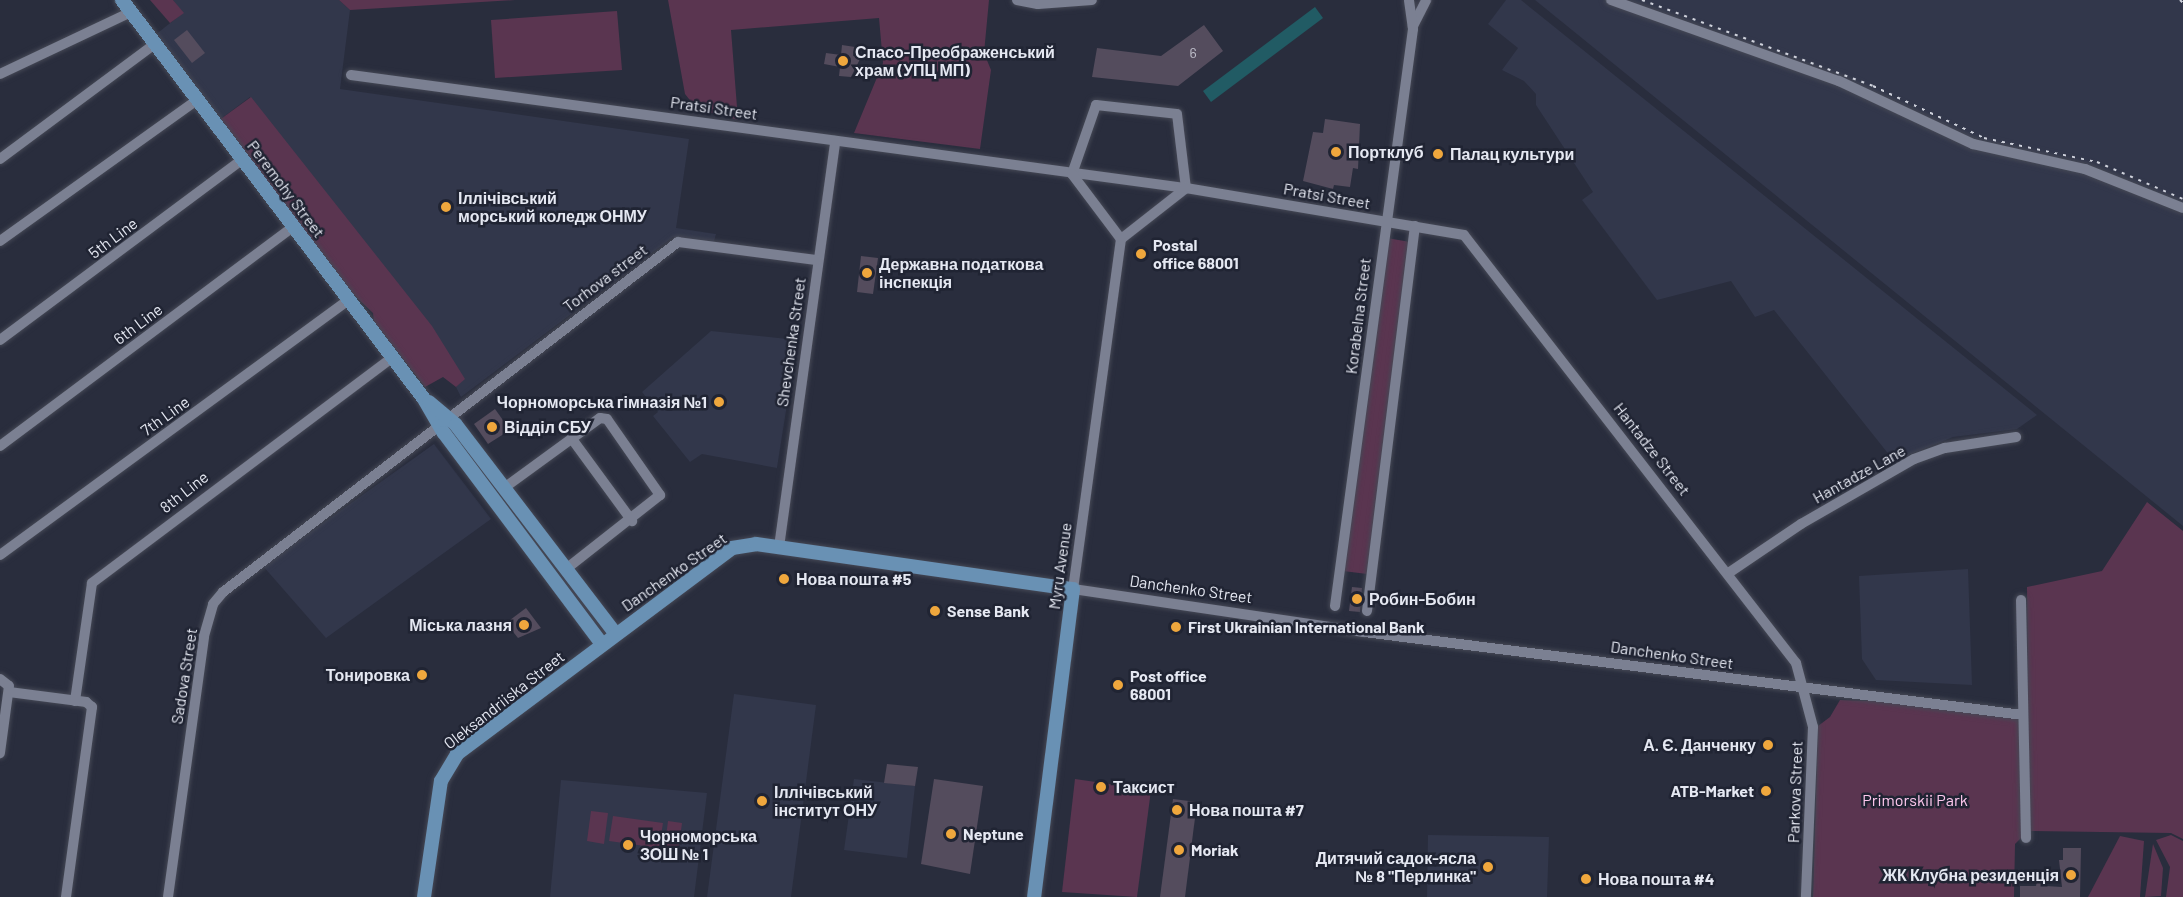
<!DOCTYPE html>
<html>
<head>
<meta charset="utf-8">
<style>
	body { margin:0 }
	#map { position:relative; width:2183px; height:897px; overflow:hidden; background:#292d3d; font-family:Barlow,sans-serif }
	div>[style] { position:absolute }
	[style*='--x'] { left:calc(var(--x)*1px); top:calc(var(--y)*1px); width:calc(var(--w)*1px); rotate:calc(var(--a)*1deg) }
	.built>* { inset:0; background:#32374b }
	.green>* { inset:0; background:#5a3550 }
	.water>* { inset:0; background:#215b64 }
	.building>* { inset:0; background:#544c5d }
	.roads { filter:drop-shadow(0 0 2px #454855) drop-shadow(0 0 2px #454855) }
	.minor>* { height:10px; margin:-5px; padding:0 5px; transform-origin:5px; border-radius:5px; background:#7b8092 }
	.major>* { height:14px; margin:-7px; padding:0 7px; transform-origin:7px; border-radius:7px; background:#6991b4 }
	.rail>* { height:2px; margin-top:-1px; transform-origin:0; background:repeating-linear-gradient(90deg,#cfd2dc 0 3px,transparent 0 9px) }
	.dots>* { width:16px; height:16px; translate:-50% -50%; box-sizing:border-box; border:3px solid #202433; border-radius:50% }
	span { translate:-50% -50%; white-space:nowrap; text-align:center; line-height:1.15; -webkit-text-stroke:5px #202433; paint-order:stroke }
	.number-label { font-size:14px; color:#c1c1cd }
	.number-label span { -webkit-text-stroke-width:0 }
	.poi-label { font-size:16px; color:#e5e8f2; font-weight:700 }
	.left { translate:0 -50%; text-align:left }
	.right { translate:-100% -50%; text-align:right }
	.street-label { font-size:16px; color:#e5e8f2 }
	.park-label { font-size:16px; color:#ffc8ee }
</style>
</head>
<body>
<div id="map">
	<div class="built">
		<i style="clip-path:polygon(173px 0,339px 0,350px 10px,340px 89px,689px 139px,676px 228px,716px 234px,714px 241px,673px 237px,461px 397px,456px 387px,464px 379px,250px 97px,218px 121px,155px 35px,183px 13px)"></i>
		<i style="clip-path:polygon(1506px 0,1521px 0,2037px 415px,2017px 429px,1953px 437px,1894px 461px,1774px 310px,1755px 317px,1731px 281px,1657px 300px,1582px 200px,1593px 192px,1536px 105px,1536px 94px,1524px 81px,1502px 70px,1518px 48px,1488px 24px)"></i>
		<i style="clip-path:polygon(1535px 0,2183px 0,2183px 526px)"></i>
		<i style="clip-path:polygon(711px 331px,797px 340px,777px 468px,702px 454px,690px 462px,653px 416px,658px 412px,642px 392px)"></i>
		<i style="clip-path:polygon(434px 444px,491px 519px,326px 638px,263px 566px)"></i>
		<i style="clip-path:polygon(1968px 569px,1972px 685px,1876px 680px,1862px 659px,1859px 576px)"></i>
		<i style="clip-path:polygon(734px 694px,816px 705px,791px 897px,707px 897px)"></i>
		<i style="clip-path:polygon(854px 779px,915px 786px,907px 858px,844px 850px)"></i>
		<i style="clip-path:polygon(561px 780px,707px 793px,694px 897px,550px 897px)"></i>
		<i style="clip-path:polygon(1428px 835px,1549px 837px,1547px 897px,1427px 897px)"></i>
	</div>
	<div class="green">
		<i style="clip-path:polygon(150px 0,173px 0,184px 13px,170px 23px)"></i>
		<i style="clip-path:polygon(339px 0,515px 0,350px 10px)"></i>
		<i style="clip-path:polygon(668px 0,989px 0,984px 53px,991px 70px,980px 149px,854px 133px,883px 63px,879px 18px,731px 30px,738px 120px,697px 109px,685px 94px)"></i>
		<i style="clip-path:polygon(617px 11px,622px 70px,495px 78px,491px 20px)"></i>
		<i style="clip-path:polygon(251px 97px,432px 326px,465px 379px,456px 387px,443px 377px,425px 387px,374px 322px,373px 313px,353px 294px,218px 121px)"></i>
		<i style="clip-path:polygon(1387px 238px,1410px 242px,1367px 574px,1343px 571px)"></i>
		<i style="clip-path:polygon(2147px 502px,2183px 531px,2183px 839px,2171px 833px,2029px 831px,2027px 587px,2102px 571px)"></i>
		<i style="clip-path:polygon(1867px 696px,2021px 718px,2023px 836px,2015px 844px,2014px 897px,1813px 897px,1818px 726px,1830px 717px,1840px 700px,1867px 701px)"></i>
		<i style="clip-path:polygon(1075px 779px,1151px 790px,1137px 897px,1062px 892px)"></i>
		<i style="clip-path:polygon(591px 811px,608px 813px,604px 844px,587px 841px)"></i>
		<i style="clip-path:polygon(613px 816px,663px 823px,659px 848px,609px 841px)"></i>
		<i style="clip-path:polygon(668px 821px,682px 823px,678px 853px,664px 852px)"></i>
		<i style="clip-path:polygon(2171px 835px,2183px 841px,2183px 897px,2166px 897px,2170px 867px,2156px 840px)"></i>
		<i style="clip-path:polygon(2120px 836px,2144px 841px,2140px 897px,2088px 897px)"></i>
		<i style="clip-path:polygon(2153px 844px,2163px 868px,2161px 896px,2145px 897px)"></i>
	</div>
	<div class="water">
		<i style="clip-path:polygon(1315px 7px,1323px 18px,1211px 102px,1203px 91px)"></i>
	</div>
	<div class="building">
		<i style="clip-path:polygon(1204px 25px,1223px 51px,1178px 86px,1092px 77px,1097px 48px,1161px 56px)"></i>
		<i style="clip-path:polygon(187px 30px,205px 53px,192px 63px,174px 40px)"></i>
		<i style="clip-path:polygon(842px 45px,855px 47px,853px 56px,861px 57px,851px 77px,839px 76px,840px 67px,824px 64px,826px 53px,841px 55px)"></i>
		<i style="clip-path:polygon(1325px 119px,1360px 124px,1358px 169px,1353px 168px,1350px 187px,1334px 185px,1333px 189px,1303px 181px,1313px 132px,1323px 133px)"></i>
		<i style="clip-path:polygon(861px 256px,878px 258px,873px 294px,857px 292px)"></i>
		<i style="clip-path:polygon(495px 409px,510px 430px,488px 444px,474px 424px)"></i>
		<i style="clip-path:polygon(1352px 587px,1362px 588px,1360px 612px,1349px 611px)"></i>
		<i style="clip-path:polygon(526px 608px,541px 628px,518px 638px,506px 623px)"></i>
		<i style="clip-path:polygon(887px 764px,918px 767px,915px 786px,884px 783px)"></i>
		<i style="clip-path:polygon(934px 779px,983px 786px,970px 874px,921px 864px)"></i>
		<i style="clip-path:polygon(1173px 799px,1197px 802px,1185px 897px,1160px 897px)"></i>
		<i style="clip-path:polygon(2063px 848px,2081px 848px,2080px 897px,2020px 897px,2020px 886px,2036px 886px,2037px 879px,2046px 880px,2046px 886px,2062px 887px,2059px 860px,2063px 860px)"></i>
	</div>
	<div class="roads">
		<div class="minor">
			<i style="--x:1017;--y:0;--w:21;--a:11"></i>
			<i style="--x:1038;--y:4;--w:54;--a:-4.2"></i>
			<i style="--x:1611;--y:0;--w:242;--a:19.6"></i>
			<i style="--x:1839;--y:81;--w:148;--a:25.2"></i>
			<i style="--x:1973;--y:144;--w:115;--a:12.6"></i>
			<i style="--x:2085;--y:169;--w:105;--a:21.7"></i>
			<i style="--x:1413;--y:26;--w:29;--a:-63"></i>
			<i style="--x:0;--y:74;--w:145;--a:-25.3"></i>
			<i style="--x:351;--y:75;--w:843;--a:7.71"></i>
			<i style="--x:1186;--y:188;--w:282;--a:9.6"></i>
			<i style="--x:1464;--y:235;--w:542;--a:52.2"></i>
			<i style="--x:1796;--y:663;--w:66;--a:75.1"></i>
			<i style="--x:1813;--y:727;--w:170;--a:92.4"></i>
			<i style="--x:0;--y:159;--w:194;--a:-36.6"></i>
			<i style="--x:1072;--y:174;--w:73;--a:-70.8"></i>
			<i style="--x:1096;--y:105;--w:81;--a:6.3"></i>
			<i style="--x:1177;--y:114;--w:75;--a:83.1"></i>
			<i style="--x:1072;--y:174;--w:81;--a:53"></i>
			<i style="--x:1121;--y:239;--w:353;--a:97.8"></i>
			<i style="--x:1073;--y:589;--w:294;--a:8.4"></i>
			<i style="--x:1364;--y:632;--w:664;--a:7.18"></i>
			<i style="--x:1121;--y:239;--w:83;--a:-38.1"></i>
			<i style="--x:0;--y:241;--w:244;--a:-35.6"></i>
			<i style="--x:0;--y:340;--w:303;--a:-36.7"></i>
			<i style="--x:572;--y:439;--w:102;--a:53.8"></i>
			<i style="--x:0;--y:446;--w:367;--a:-36.8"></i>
			<i style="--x:504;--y:488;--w:119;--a:-36.1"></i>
			<i style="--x:600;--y:418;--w:7;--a:8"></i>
			<i style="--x:607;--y:419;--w:93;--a:55.1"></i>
			<i style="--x:660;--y:495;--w:120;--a:141.8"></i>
			<i style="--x:779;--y:547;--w:410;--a:-82.1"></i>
			<i style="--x:0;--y:555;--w:432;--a:-36.2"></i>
			<i style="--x:1730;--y:572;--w:86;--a:-34.1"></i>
			<i style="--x:1801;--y:524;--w:130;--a:-29.9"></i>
			<i style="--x:1914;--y:459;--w:33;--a:-20"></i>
			<i style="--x:1945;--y:448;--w:72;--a:-8.8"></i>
			<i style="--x:2021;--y:600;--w:238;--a:88.8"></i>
			<i style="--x:1335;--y:606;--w:582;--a:-82.3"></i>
			<i style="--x:1413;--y:29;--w:29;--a:-98"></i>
			<i style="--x:1367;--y:611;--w:388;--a:-82.9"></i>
			<i style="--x:0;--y:679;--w:11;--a:38"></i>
			<i style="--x:9;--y:686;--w:68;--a:97.7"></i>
			<i style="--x:9;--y:692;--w:78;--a:7.4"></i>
			<i style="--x:86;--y:702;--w:8;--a:40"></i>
			<i style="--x:92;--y:707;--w:192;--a:97.8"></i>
			<i style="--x:75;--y:701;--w:119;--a:-81.8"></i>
			<i style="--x:92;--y:583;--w:376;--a:-36.9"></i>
			<i style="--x:168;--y:897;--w:263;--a:-82.1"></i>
			<i style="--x:204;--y:636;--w:33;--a:-74"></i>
			<i style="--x:213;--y:604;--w:16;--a:-50"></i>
			<i style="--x:223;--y:592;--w:574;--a:-37.57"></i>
			<i style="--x:678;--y:242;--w:140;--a:7.4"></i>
		</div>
		<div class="major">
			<i style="--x:122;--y:0;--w:500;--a:52.88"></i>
			<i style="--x:424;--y:399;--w:39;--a:60"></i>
			<i style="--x:444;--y:433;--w:264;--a:53.2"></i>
			<i style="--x:429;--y:402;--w:35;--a:40"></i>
			<i style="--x:456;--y:425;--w:263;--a:52.6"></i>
			<i style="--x:424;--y:897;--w:117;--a:-81.7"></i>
			<i style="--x:441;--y:781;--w:31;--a:-59"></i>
			<i style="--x:457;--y:754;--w:344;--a:-36.8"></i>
			<i style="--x:732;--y:548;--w:24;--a:-9"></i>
			<i style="--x:756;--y:544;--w:320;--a:8.1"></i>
			<i style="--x:1073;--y:589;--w:310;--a:97.2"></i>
		</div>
	</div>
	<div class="rail">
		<i style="--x:1642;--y:0;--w:246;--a:20.4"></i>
		<i style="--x:1873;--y:86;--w:123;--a:25.1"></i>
		<i style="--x:1984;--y:138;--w:116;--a:12"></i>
		<i style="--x:2097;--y:162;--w:94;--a:23.3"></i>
		<i style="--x:2180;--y:0;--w:4;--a:45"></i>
	</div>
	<div class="dots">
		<i style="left:843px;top:61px;background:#efa73d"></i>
		<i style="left:1336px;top:152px;background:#efa73d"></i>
		<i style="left:1438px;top:154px;background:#efa73d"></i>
		<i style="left:446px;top:207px;background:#efa73d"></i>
		<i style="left:1141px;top:254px;background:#efa73d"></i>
		<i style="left:867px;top:273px;background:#efa73d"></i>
		<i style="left:719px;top:402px;background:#efa73d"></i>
		<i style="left:492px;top:427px;background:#efa73d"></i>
		<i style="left:784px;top:579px;background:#efa73d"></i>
		<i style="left:1357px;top:599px;background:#efa73d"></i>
		<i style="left:935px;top:611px;background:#efa73d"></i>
		<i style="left:524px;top:625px;background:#efa73d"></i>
		<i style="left:1176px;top:627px;background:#efa73d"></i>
		<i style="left:422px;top:675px;background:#efa73d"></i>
		<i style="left:1118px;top:685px;background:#efa73d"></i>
		<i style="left:1768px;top:745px;background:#efa73d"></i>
		<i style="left:1101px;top:787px;background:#efa73d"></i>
		<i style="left:1766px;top:791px;background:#efa73d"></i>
		<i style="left:762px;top:801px;background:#efa73d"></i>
		<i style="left:1177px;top:810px;background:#efa73d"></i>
		<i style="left:951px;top:834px;background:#efa73d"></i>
		<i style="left:628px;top:845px;background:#efa73d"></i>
		<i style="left:1179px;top:850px;background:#efa73d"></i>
		<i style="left:1488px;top:867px;background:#efa73d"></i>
		<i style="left:2071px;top:875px;background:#efa73d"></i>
		<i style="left:1586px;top:879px;background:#efa73d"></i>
	</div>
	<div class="number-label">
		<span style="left:1193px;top:53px">6</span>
	</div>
	<div class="poi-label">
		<span class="left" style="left:855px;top:61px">Спасо-Преображенський<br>храм (УПЦ МП)</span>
		<span class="left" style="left:1348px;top:152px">Портклуб</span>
		<span class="left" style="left:1450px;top:154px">Палац культури</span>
		<span class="left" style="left:458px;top:207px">Іллічівський<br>морський коледж ОНМУ</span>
		<span class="left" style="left:1153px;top:254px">Postal<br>office 68001</span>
		<span class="left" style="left:879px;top:273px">Державна податкова<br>інспекція</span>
		<span class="right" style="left:707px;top:402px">Чорноморська гімназія №1</span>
		<span class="left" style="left:504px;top:427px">Відділ СБУ</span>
		<span class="left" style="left:796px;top:579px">Нова пошта #5</span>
		<span class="left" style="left:1369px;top:599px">Робин-Бобин</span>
		<span class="left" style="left:947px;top:611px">Sense Bank</span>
		<span class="right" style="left:512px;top:625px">Міська лазня</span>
		<span class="left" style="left:1188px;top:627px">First Ukrainian International Bank</span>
		<span class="right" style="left:410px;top:675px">Тонировка</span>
		<span class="left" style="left:1130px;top:685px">Post office<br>68001</span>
		<span class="right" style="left:1756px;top:745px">А. Є. Данченку</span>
		<span class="left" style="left:1113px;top:787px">Таксист</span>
		<span class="right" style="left:1754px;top:791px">ATB-Market</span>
		<span class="left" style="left:774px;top:801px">Іллічівський<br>інститут ОНУ</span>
		<span class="left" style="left:1189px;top:810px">Нова пошта #7</span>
		<span class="left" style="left:963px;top:834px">Neptune</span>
		<span class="left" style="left:640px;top:845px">Чорноморська<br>ЗОШ № 1</span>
		<span class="left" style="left:1191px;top:850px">Moriak</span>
		<span class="right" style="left:1476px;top:867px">Дитячий садок-ясла<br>№ 8 "Перлинка"</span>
		<span class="right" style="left:2059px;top:875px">ЖК Клубна резиденція</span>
		<span class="left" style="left:1598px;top:879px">Нова пошта #4</span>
	</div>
	<div class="street-label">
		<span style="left:714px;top:108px;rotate:8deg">Pratsi Street</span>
		<span style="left:286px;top:189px;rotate:53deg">Peremohy Street</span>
		<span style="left:1327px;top:196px;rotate:10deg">Pratsi Street</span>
		<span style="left:113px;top:238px;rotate:-37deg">5th Line</span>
		<span style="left:605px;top:278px;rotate:-37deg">Torhova street</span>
		<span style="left:1358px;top:316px;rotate:-83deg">Korabelna Street</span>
		<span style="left:138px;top:324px;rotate:-37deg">6th Line</span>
		<span style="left:791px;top:342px;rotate:-82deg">Shevchenka Street</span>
		<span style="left:165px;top:416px;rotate:-36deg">7th Line</span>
		<span style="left:1652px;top:449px;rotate:52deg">Hantadze Street</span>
		<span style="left:1859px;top:474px;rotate:-29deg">Hantadze Lane</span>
		<span style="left:184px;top:492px;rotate:-38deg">8th Line</span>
		<span style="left:1060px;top:566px;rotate:-82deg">Myru Avenue</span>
		<span style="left:674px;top:572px;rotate:-35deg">Danchenko Street</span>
		<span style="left:1191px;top:589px;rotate:8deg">Danchenko Street</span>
		<span style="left:1672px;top:655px;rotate:8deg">Danchenko Street</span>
		<span style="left:184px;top:676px;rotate:-81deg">Sadova Street</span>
		<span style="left:504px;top:700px;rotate:-38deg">Oleksandriiska Street</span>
		<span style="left:1795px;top:792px;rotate:-88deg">Parkova Street</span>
	</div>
	<div class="park-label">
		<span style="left:1915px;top:800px">Primorskii Park</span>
	</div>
</div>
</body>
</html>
